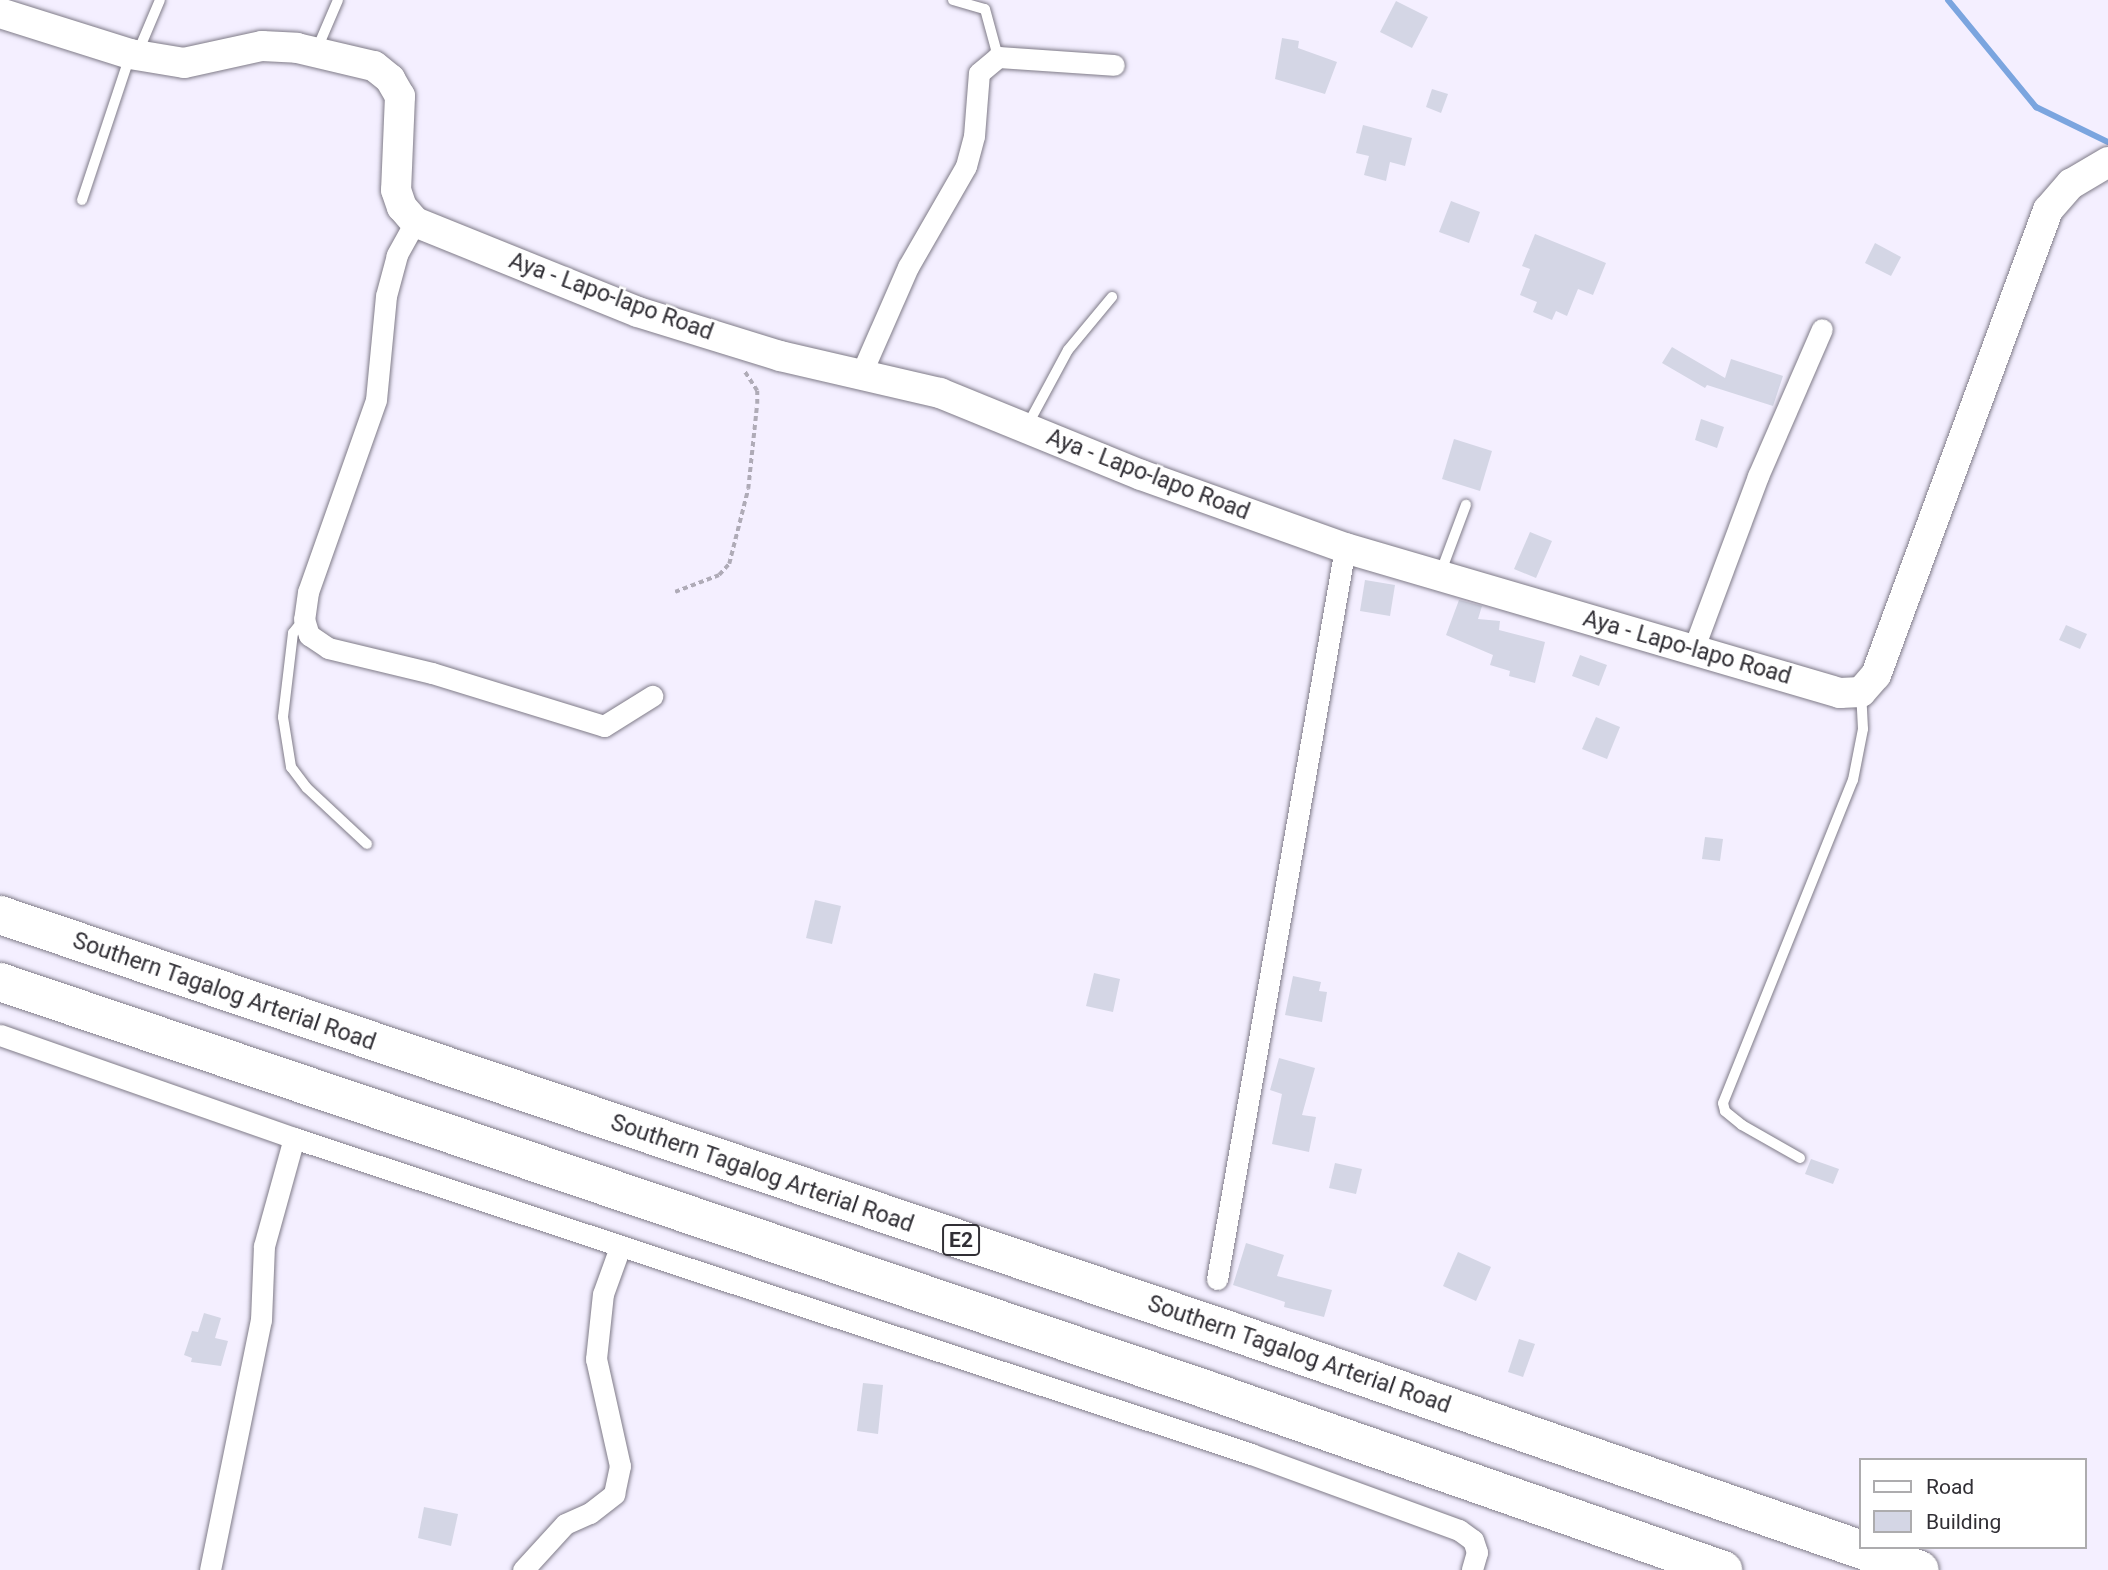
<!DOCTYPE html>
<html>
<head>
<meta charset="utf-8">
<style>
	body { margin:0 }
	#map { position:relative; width:2108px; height:1570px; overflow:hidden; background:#f4efff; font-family:Roboto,sans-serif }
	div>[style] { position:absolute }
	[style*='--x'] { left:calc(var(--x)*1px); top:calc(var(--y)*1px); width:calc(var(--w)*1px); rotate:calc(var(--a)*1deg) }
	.stream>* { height:6px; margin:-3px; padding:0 3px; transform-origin:3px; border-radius:3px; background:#7ba5df }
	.building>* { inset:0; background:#d4d6e5 }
	.path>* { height:3.5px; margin-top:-1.75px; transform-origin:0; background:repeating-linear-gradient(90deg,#afabb7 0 5px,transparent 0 8.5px) }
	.roads { filter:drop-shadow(0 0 2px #7f7b88) drop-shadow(0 0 2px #7f7b88) }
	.lane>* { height:10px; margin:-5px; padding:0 5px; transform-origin:5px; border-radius:5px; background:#fff }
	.street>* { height:21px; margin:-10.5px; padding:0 10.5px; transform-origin:10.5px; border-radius:10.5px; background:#fff }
	.secondary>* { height:30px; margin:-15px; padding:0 15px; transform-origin:15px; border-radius:15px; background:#fff }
	.highway>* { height:38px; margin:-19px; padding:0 19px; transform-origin:19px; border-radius:19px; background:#fff }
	span { translate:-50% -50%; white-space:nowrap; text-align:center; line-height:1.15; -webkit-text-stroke:5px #fff; paint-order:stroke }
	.shield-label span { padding:2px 5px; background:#fff; border:2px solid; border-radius:5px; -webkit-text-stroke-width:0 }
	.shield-label { font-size:21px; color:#312f35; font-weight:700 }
	.street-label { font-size:23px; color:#312f35 }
	.legend { position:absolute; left:1859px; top:1458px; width:228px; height:91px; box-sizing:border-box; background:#fff; border:2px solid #adacae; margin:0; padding:9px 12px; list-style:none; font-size:21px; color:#312f35 }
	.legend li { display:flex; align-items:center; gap:14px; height:35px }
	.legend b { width:35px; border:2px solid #adacae }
</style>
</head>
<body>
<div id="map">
	<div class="stream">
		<i style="--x:1948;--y:0;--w:139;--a:50.6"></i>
		<i style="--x:2036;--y:107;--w:80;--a:25.9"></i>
	</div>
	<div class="building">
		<i style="clip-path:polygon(1396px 1px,1428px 17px,1412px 48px,1380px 32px)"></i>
		<i style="clip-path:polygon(1282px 38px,1299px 41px,1298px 48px,1337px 62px,1325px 94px,1275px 79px)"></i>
		<i style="clip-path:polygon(1432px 89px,1448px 94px,1441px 113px,1426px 107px)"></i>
		<i style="clip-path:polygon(1363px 125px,1412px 138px,1405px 166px,1390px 162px,1386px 181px,1364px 175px,1369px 156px,1356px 153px)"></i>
		<i style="clip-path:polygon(1451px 201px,1480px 212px,1469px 243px,1439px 232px)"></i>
		<i style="clip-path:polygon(1535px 234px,1606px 263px,1593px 295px,1578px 289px,1567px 316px,1556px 311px,1552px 320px,1533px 312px,1537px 302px,1520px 295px,1530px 269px,1522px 266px)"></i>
		<i style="clip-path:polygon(1875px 243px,1901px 257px,1891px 276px,1865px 263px)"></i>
		<i style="clip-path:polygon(1672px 347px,1725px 378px,1731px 359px,1783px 376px,1773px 406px,1707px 385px,1705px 388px,1662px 363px)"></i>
		<i style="clip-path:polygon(1701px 419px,1724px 427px,1717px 448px,1695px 440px)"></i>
		<i style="clip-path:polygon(1454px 439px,1492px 451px,1480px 491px,1442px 479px)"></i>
		<i style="clip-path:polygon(1530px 532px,1552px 541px,1536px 578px,1514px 569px)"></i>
		<i style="clip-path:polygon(1365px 580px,1395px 585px,1390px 616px,1360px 611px)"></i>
		<i style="clip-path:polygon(1459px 600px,1482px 606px,1478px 619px,1500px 621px,1499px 630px,1545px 642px,1535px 683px,1509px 676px,1510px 671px,1490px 665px,1493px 655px,1446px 635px)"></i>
		<i style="clip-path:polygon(2066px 625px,2087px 634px,2080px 649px,2059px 640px)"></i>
		<i style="clip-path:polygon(1580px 655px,1607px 665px,1599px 686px,1572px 676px)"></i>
		<i style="clip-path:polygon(1596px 717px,1620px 727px,1607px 759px,1582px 749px)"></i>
		<i style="clip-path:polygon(1705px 837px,1723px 839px,1720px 861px,1702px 859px)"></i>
		<i style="clip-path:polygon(815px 900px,841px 906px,832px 944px,806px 938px)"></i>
		<i style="clip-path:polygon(1094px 973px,1120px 979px,1113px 1012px,1086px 1006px)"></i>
		<i style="clip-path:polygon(1293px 976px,1321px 982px,1319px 991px,1327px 992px,1322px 1022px,1285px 1015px)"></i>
		<i style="clip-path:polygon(1279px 1058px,1315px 1068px,1302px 1115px,1316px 1117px,1309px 1152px,1272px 1144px,1282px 1094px,1270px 1090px)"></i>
		<i style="clip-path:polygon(1811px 1159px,1839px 1169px,1833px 1184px,1805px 1174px)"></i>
		<i style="clip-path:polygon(1335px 1163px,1362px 1169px,1356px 1194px,1329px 1188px)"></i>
		<i style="clip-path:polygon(1246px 1243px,1284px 1255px,1277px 1276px,1332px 1290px,1324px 1317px,1284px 1307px,1285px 1302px,1233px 1285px)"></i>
		<i style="clip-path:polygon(1458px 1252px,1491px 1267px,1476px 1301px,1443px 1286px)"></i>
		<i style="clip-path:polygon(204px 1313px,221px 1318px,215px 1338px,228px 1341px,221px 1366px,191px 1362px,192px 1358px,184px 1355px,192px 1331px,198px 1332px)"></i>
		<i style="clip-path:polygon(1519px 1339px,1535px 1344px,1523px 1377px,1508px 1372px)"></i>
		<i style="clip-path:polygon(863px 1383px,883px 1385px,878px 1434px,857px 1431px)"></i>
		<i style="clip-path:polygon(424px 1507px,458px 1514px,451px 1546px,418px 1538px)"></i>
	</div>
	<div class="path">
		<i style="--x:675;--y:592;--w:47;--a:-21.1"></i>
		<i style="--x:719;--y:575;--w:15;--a:-48"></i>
		<i style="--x:729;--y:564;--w:77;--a:-75.8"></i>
		<i style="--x:748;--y:489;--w:85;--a:-84"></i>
		<i style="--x:757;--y:404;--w:13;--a:-90"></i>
		<i style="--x:757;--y:391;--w:24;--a:-123"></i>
	</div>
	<div class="roads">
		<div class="lane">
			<i style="--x:953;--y:0;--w:33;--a:16"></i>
			<i style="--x:985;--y:9;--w:50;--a:74.8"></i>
			<i style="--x:317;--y:49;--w:53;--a:-66.8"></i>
			<i style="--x:138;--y:52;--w:56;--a:-67.1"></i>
			<i style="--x:82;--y:200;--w:152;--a:-71.6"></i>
			<i style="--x:1027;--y:426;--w:86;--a:-61.7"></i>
			<i style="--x:1068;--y:350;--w:69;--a:-50.3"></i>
			<i style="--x:1440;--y:574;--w:74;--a:-69.4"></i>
			<i style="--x:304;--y:619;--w:18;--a:128"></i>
			<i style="--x:293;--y:633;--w:85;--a:96.8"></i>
			<i style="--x:283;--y:717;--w:51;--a:80.9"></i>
			<i style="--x:291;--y:767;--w:26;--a:53"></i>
			<i style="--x:307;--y:788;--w:82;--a:43"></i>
			<i style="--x:1800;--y:1158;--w:67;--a:-150.4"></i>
			<i style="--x:1742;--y:1125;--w:22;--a:-141"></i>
			<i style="--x:1725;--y:1111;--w:8;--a:-104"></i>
			<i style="--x:1723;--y:1103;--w:348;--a:-68.1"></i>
			<i style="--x:1853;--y:780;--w:52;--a:-78.9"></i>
			<i style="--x:1863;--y:729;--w:34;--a:-93"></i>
		</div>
		<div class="street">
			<i style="--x:415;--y:222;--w:38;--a:119"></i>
			<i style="--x:397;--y:255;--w:42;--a:105"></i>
			<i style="--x:386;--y:296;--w:104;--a:95.5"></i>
			<i style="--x:376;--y:400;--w:204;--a:109.5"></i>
			<i style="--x:308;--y:592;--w:27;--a:98"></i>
			<i style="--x:304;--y:619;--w:17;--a:73"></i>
			<i style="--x:309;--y:635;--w:23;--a:34"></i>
			<i style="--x:328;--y:648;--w:107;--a:13.5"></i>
			<i style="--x:432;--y:673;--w:180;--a:17.1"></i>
			<i style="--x:604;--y:726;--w:57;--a:-32"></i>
			<i style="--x:861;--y:374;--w:117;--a:-66.3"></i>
			<i style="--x:908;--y:267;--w:116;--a:-60.1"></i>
			<i style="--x:966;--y:166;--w:31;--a:-75"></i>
			<i style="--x:974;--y:136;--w:63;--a:-85.5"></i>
			<i style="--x:979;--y:73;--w:25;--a:-40"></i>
			<i style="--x:998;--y:57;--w:116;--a:3.9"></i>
			<i style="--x:1693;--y:650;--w:186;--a:-69.5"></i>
			<i style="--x:1758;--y:476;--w:160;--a:-66.5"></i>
			<i style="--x:0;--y:1035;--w:312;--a:19.3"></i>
			<i style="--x:294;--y:1138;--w:1008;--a:18.27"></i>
			<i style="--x:1251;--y:1454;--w:221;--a:20.1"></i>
			<i style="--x:1459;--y:1530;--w:17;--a:36"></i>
			<i style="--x:1473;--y:1540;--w:13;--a:72"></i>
			<i style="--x:1477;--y:1552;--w:19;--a:106"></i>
			<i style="--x:1217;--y:1279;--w:742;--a:-80.07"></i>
			<i style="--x:210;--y:1570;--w:255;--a:-78.5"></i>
			<i style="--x:261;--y:1320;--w:74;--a:-87.7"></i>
			<i style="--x:264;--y:1246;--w:112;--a:-74.5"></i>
			<i style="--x:523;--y:1570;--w:62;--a:-47.6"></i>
			<i style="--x:565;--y:1524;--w:27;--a:-24"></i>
			<i style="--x:590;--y:1513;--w:31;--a:-38"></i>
			<i style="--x:614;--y:1494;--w:29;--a:-78"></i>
			<i style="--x:620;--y:1466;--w:110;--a:-102.6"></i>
			<i style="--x:596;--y:1359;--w:65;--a:-83.9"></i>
			<i style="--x:603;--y:1294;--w:50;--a:-70.1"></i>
		</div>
		<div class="secondary">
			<i style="--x:0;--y:13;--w:136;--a:17.5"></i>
			<i style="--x:130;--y:54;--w:55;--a:9.5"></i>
			<i style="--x:184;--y:63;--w:80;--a:-12.3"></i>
			<i style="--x:262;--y:46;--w:35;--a:3"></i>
			<i style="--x:297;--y:48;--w:79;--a:13.2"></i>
			<i style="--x:374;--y:66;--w:21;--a:39"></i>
			<i style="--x:390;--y:79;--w:20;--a:60"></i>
			<i style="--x:400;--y:96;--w:94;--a:92.4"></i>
			<i style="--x:396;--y:190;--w:18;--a:71"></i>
			<i style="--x:402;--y:207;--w:20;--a:49"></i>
			<i style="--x:415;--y:222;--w:240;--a:22"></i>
			<i style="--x:638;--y:312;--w:149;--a:17.2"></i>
			<i style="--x:780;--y:356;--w:164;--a:13"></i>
			<i style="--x:940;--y:393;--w:217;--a:22.2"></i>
			<i style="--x:1141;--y:475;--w:217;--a:19.7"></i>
			<i style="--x:1345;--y:548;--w:516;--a:16.33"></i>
			<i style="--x:1840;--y:693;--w:21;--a:-3"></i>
			<i style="--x:1861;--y:692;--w:23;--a:-49"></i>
			<i style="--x:1876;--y:675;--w:496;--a:-69.7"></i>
			<i style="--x:2048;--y:210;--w:35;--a:-49"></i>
			<i style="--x:2071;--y:184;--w:43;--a:-30.7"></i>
		</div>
		<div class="highway">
			<i style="--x:0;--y:915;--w:1296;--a:18.67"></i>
			<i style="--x:1228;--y:1330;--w:732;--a:19.13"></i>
			<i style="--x:0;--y:982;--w:1272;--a:18.66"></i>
			<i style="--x:1205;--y:1389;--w:549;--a:19.26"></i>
		</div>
	</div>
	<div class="shield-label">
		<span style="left:961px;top:1240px">E2</span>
	</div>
	<div class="street-label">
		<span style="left:611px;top:297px;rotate:20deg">Aya - Lapo-lapo Road</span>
		<span style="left:1148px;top:475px;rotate:21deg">Aya - Lapo-lapo Road</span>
		<span style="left:1687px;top:648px;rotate:16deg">Aya - Lapo-lapo Road</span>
		<span style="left:224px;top:992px;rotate:19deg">Southern Tagalog Arterial Road</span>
		<span style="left:762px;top:1174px;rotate:19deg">Southern Tagalog Arterial Road</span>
		<span style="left:1299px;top:1355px;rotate:19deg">Southern Tagalog Arterial Road</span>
	</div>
	<ul class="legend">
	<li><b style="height:9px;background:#fff"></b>Road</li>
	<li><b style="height:19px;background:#d4d6e5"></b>Building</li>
	</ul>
</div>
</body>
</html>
